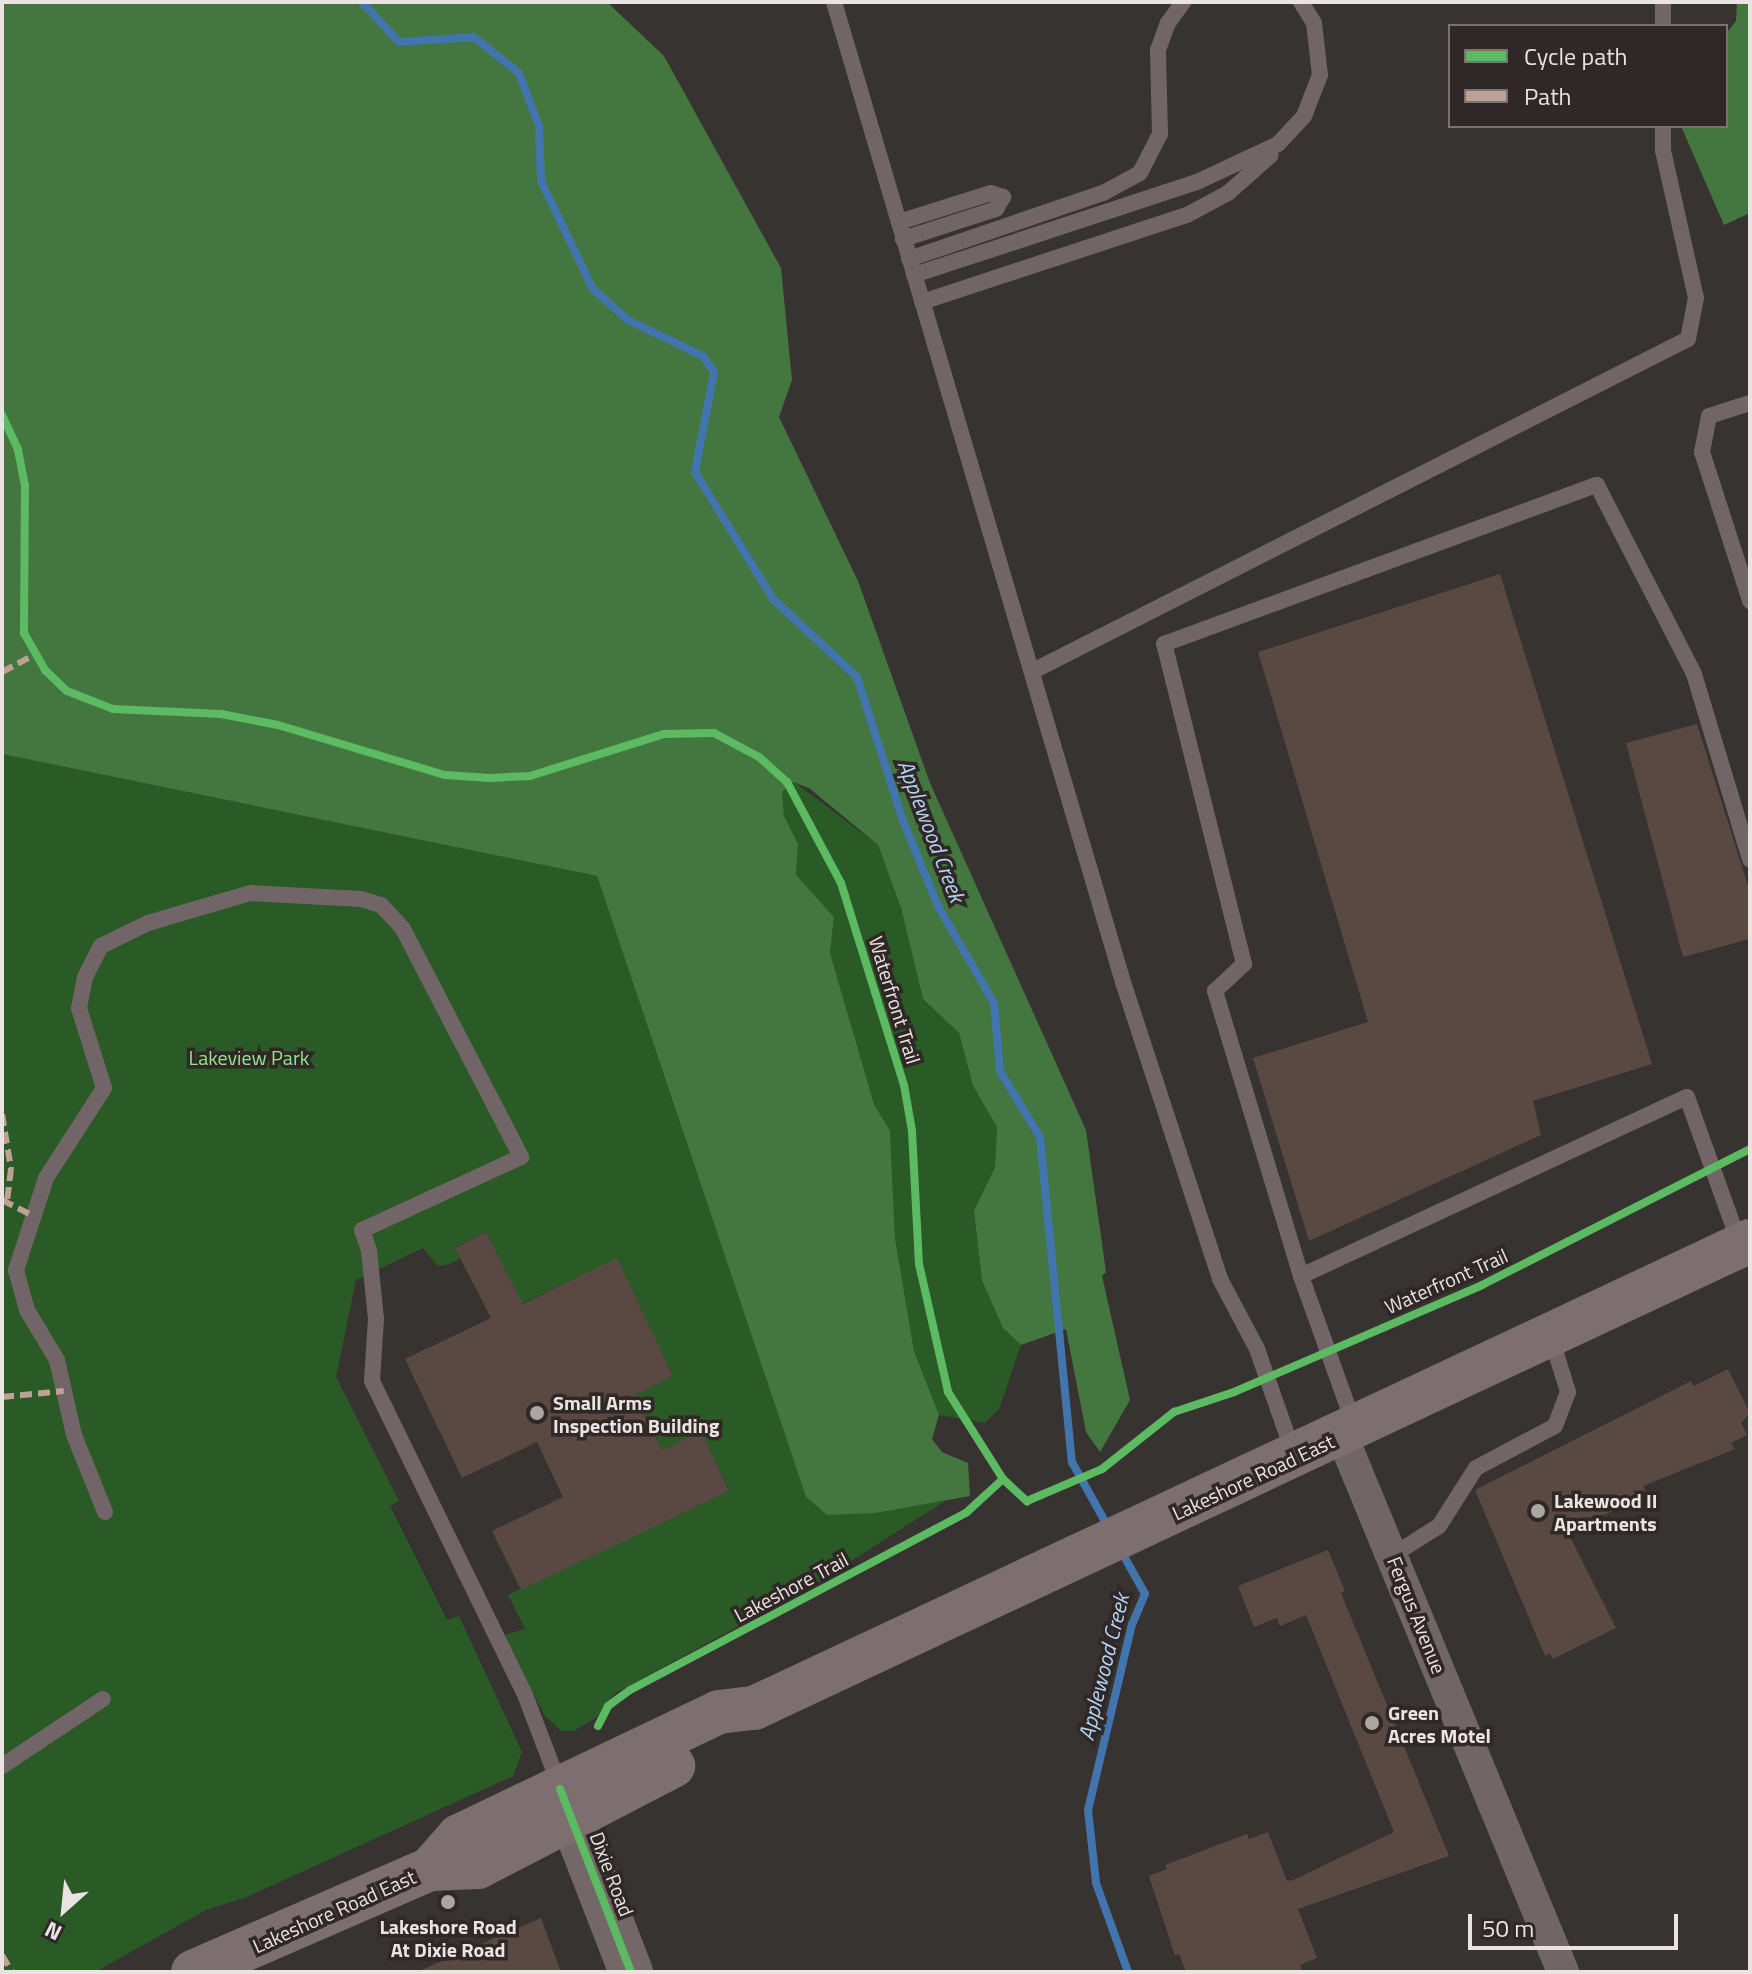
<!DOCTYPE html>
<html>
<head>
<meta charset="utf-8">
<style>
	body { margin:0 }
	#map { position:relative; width:1752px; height:1974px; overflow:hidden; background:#373331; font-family:"Titillium Web",sans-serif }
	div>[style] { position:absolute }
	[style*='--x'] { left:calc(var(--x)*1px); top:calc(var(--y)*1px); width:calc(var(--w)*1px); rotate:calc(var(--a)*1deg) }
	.green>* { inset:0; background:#2a5a25 }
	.forest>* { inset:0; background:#44763f }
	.stream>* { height:8px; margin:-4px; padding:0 4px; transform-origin:4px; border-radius:4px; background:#4275ad }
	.building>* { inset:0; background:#594942 }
	.service>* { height:16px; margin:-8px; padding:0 8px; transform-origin:8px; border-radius:8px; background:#726567 }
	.minor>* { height:32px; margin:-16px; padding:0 16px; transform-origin:16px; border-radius:16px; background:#726567 }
	.secondary>* { height:44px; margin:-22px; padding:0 22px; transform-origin:22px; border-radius:22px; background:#746768 }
	.primary>* { height:44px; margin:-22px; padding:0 22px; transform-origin:22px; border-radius:22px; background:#7d6e70 }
	.quiet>* { height:6px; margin-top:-3px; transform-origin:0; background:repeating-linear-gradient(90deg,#bda197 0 12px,transparent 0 18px) }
	.cycleway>* { height:8px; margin:-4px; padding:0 4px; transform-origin:4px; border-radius:4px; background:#5cba63 }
	.dots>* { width:22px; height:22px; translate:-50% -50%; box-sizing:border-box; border:4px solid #2f2826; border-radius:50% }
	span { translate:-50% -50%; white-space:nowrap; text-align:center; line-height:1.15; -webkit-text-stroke:7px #2f2826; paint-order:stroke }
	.street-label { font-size:20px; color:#e9e4e2 }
	.park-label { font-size:20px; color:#95e48d }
	.poi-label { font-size:20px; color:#e9e4e2; font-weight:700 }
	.left { translate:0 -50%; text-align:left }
	.water-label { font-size:22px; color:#b5d3f5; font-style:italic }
	.frame { position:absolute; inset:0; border:4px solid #e9e4e2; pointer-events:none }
	.legend { position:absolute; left:1448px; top:24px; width:280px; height:104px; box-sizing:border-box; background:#2f2826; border:2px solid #797371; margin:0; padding:10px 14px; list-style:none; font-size:24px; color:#e9e4e2 }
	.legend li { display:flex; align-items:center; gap:16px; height:40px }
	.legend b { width:40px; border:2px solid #797371 }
	.north { position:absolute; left:24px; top:1870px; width:80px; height:80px; -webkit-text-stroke:6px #2f2826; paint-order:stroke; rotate:207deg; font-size:22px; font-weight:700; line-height:32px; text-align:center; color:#e9e4e2 }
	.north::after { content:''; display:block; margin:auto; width:28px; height:36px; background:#e9e4e2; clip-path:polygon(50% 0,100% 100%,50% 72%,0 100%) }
	.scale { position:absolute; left:1468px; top:1914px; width:210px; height:36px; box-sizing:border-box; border:4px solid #e9e4e2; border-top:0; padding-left:10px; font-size:24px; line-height:28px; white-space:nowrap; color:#e9e4e2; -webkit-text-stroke:6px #2f2826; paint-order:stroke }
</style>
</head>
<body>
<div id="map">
	<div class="green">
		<i style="clip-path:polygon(2px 754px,597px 876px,806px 1497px,827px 1515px,945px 1501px,812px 1586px,614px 1694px,598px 1716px,574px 1731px,561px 1731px,544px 1715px,505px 1635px,525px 1629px,508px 1595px,729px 1490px,701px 1432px,662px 1450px,635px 1395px,673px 1376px,617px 1259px,521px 1304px,486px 1232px,456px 1247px,460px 1258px,450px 1264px,438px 1266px,423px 1248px,356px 1280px,336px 1377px,399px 1501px,390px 1506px,447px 1620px,459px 1616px,522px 1752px,513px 1776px,244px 1898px,206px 1910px,95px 1972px,2px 1972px)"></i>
		<i style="clip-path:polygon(793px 781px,878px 845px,901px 908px,923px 999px,959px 1033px,973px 1086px,997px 1127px,995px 1167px,974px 1211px,982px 1281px,1003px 1328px,1021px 1345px,999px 1409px,985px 1423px,939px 1415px,914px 1351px,895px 1238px,890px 1131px,874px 1104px,830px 953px,834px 917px,796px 876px,798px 844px,784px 816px,781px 792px)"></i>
	</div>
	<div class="forest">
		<i style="clip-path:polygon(2px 2px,607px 2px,664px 56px,781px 268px,792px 380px,779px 417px,858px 581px,930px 783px,1086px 1130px,1106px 1272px,1102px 1276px,1130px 1400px,1100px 1452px,1086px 1432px,1066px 1329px,1021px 1345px,1003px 1328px,982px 1281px,974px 1211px,995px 1167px,997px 1127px,973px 1086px,959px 1033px,923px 999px,901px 908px,878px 845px,809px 788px,793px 782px,782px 792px,784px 816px,798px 844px,796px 875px,834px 917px,830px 953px,874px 1104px,890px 1131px,895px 1238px,914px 1351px,939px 1415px,932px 1439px,942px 1452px,968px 1463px,970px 1496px,875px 1513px,827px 1515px,806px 1497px,597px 876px,2px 754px)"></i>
		<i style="clip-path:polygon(1737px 2px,1750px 2px,1750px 213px,1724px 225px,1681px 126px,1726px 126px,1726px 34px,1736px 21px)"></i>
	</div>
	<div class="stream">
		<i style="--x:362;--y:2;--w:54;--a:47.2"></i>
		<i style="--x:399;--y:42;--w:75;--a:-3.8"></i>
		<i style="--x:474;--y:37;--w:58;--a:38.7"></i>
		<i style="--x:519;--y:73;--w:57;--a:69.3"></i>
		<i style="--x:539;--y:126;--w:55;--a:87.9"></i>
		<i style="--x:541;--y:181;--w:120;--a:64.3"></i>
		<i style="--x:593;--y:289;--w:47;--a:41.5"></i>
		<i style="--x:628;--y:320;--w:83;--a:25.6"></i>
		<i style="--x:703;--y:356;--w:19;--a:55"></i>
		<i style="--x:714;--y:372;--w:102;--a:100.8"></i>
		<i style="--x:695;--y:472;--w:149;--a:58.4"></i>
		<i style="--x:773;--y:599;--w:115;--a:42.9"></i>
		<i style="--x:857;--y:677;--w:151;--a:72.3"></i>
		<i style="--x:903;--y:821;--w:92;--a:67.6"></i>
		<i style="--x:938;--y:906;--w:112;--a:60"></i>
		<i style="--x:994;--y:1003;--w:68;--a:85"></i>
		<i style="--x:1000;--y:1071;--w:77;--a:58.8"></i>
		<i style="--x:1040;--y:1137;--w:327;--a:84.4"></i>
		<i style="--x:1072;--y:1462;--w:74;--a:61"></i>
		<i style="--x:1120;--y:1549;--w:51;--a:60.9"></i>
		<i style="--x:1145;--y:1594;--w:33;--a:113"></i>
		<i style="--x:1132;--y:1624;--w:191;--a:103.3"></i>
		<i style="--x:1088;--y:1810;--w:73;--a:83.7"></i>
		<i style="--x:1096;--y:1883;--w:95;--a:70.2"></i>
	</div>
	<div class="building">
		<i style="clip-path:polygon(1500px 574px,1652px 1064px,1533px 1101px,1541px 1135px,1309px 1241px,1253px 1058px,1368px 1022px,1258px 652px)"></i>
		<i style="clip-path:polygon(1697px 724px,1750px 892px,1750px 939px,1683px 957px,1626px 743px)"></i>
		<i style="clip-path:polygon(486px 1232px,523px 1304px,617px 1258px,673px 1376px,635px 1395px,662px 1450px,701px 1431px,729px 1491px,521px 1590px,492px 1531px,563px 1497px,537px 1442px,462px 1478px,405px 1359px,491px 1318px,455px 1248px)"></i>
		<i style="clip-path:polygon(1728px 1369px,1750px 1413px,1741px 1423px,1747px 1435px,1731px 1443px,1735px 1449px,1643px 1486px,1647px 1494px,1568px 1533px,1616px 1628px,1553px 1659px,1550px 1653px,1545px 1656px,1475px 1490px,1691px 1381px,1694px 1386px)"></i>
		<i style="clip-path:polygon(1328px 1550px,1345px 1591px,1341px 1593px,1449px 1856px,1298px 1909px,1317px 1958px,1300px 1965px,1303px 1972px,1186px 1972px,1179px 1954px,1175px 1956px,1149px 1876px,1167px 1869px,1165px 1865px,1247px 1834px,1249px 1839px,1268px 1832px,1287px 1881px,1293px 1880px,1394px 1832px,1306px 1615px,1280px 1626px,1277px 1618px,1254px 1627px,1238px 1586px)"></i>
		<i style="clip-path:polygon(541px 1918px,561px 1972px,417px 1972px)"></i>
	</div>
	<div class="service">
		<i style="--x:834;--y:2;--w:1022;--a:73.57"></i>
		<i style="--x:1123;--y:982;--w:312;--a:71.9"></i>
		<i style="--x:1220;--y:1279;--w:79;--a:62.1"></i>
		<i style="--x:1257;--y:1349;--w:109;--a:70.7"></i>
		<i style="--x:1663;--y:2;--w:24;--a:90"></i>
		<i style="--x:899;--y:222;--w:96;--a:-17.5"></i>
		<i style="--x:991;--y:193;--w:13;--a:18"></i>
		<i style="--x:1003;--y:197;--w:14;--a:120"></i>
		<i style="--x:996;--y:209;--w:98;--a:162.1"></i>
		<i style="--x:909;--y:259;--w:205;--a:-18.8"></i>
		<i style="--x:1103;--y:193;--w:42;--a:-28.4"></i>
		<i style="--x:1140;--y:173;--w:44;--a:-62.9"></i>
		<i style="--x:1160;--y:134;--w:84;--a:-91.4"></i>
		<i style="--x:1158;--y:50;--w:29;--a:-70"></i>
		<i style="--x:1168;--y:23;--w:26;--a:-54"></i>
		<i style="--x:914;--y:275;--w:298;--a:-18.2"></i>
		<i style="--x:1197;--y:182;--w:89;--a:-25.1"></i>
		<i style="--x:1278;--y:144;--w:38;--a:-47"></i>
		<i style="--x:1304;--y:116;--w:44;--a:-68.7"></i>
		<i style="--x:1320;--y:75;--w:52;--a:-96.6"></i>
		<i style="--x:1314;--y:23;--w:25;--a:-122"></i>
		<i style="--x:922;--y:302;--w:279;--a:-18.2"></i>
		<i style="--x:1187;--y:215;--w:47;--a:-28.2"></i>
		<i style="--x:1228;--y:193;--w:57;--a:-41.5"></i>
		<i style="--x:1750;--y:403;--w:43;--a:162.4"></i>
		<i style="--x:1709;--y:416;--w:37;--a:101"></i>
		<i style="--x:1702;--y:452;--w:157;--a:72.1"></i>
		<i style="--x:1033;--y:671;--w:734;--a:-26.88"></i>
		<i style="--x:1688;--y:339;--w:42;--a:-79"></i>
		<i style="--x:1696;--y:298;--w:152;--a:-102.6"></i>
		<i style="--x:1663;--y:150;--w:24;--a:-90"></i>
		<i style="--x:1301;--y:1276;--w:298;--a:-106.8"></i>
		<i style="--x:1215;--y:991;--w:40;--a:-43"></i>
		<i style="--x:1244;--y:964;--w:330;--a:-104"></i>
		<i style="--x:1164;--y:644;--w:461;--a:-20.2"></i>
		<i style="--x:1597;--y:485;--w:212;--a:62.8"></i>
		<i style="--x:1694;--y:674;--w:194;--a:73.2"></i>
		<i style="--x:1354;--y:1424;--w:157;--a:-109.7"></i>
		<i style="--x:1301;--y:1276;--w:425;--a:-24.9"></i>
		<i style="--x:1687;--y:1097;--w:157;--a:70.3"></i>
		<i style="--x:105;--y:1512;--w:83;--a:-111.9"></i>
		<i style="--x:74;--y:1435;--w:77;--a:-102.8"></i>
		<i style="--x:57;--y:1360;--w:58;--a:-121"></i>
		<i style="--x:27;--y:1310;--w:41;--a:-105.4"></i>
		<i style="--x:16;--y:1270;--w:97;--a:-71.9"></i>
		<i style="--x:46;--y:1178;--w:107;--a:-57.2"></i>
		<i style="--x:104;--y:1088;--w:84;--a:-107.4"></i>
		<i style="--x:79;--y:1008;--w:32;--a:-79"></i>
		<i style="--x:85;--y:977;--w:35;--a:-63"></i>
		<i style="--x:101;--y:946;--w:52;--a:-26.1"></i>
		<i style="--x:148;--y:923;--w:106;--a:-16.4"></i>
		<i style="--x:250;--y:893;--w:111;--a:3.1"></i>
		<i style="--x:361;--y:899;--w:21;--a:17"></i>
		<i style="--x:381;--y:905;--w:33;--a:47"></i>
		<i style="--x:403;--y:929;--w:257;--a:62.6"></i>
		<i style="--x:521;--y:1157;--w:175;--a:155.3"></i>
		<i style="--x:362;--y:1230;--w:21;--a:71"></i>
		<i style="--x:369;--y:1250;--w:69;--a:84.2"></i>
		<i style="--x:376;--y:1319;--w:62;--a:93.7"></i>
		<i style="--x:372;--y:1381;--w:346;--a:64"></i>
		<i style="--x:524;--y:1692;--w:102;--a:69.2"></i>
		<i style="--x:1393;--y:1555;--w:54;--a:-32.2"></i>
		<i style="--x:1439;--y:1526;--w:69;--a:-57.5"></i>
		<i style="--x:1476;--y:1468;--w:89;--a:-28"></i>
		<i style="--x:1555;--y:1426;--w:36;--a:-69"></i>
		<i style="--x:1568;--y:1392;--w:58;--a:-107.2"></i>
		<i style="--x:2;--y:1766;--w:121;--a:-33.6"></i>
	</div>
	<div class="minor">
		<i style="--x:1342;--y:1436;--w:580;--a:67.59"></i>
	</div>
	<div class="secondary">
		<i style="--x:560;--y:1789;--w:196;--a:68.8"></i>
	</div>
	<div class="primary">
		<i style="--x:430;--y:1869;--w:44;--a:-48.7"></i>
		<i style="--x:459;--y:1836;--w:288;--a:-25.5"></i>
		<i style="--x:719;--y:1712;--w:35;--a:-7"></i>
		<i style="--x:754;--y:1708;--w:1100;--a:-25.12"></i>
		<i style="--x:193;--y:1972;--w:258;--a:-23.5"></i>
		<i style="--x:430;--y:1869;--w:48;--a:-2.4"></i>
		<i style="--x:478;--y:1867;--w:220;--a:-27.4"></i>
	</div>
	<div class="quiet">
		<i style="--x:2;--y:672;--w:38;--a:-28"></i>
		<i style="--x:2;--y:1114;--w:56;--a:80.7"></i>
		<i style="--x:11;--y:1169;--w:33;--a:97"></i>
		<i style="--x:2;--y:1200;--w:35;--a:27"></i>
		<i style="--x:2;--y:1397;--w:62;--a:-5.5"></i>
		<i style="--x:2;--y:1955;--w:20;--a:60"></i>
	</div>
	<div class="cycleway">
		<i style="--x:2;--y:415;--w:38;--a:65"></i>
		<i style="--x:18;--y:450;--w:36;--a:79"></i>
		<i style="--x:25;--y:485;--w:148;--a:90.4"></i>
		<i style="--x:24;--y:633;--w:43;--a:60.4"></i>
		<i style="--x:45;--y:670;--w:30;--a:44"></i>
		<i style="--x:67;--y:691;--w:49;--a:21.4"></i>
		<i style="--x:113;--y:709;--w:108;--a:2.7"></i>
		<i style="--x:221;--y:714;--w:58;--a:10.9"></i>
		<i style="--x:278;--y:725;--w:174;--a:16.7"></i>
		<i style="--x:445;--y:775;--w:45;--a:3.8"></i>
		<i style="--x:490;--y:778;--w:40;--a:-2.9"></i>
		<i style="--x:530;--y:776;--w:140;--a:-17.4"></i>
		<i style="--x:664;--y:734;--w:50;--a:-1.1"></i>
		<i style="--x:714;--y:733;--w:51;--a:28.1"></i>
		<i style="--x:759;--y:757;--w:38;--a:42"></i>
		<i style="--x:787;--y:782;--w:115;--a:61.9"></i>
		<i style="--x:841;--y:883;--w:212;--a:72.7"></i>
		<i style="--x:904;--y:1085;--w:47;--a:80.1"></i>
		<i style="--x:912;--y:1131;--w:133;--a:87"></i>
		<i style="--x:919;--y:1264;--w:131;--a:77.2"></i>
		<i style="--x:948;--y:1392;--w:103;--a:57.7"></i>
		<i style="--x:1003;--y:1479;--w:33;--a:43"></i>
		<i style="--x:1027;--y:1501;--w:82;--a:-23.1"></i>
		<i style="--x:1102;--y:1469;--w:92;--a:-38.4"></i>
		<i style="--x:1174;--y:1412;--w:63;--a:-18.4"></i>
		<i style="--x:1234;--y:1392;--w:270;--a:-23.3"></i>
		<i style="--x:1482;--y:1285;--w:301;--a:-26.9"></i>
		<i style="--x:598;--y:1726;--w:22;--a:-63"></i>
		<i style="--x:608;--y:1706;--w:27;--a:-36"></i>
		<i style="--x:630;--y:1690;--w:381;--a:-27.8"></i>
		<i style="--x:967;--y:1512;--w:49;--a:-42.5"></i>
		<i style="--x:560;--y:1789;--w:196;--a:68.8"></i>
	</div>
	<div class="dots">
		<i style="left:537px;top:1413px;background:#aba6a4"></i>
		<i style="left:1538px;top:1511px;background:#aba6a4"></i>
		<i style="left:1372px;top:1723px;background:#aba6a4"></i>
		<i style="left:448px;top:1902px;background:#aba6a4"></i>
	</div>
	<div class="street-label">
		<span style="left:895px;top:1000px;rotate:73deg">Waterfront Trail</span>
		<span style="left:1446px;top:1281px;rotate:-24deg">Waterfront Trail</span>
		<span style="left:1253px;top:1477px;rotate:-25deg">Lakeshore Road East</span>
		<span style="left:791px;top:1587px;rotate:-28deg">Lakeshore Trail</span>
		<span style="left:1417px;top:1615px;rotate:68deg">Fergus Avenue</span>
		<span style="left:612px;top:1874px;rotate:69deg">Dixie Road</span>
		<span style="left:334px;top:1911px;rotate:-24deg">Lakeshore Road East</span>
	</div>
	<div class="park-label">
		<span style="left:249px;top:1057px">Lakeview Park</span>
	</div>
	<div class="poi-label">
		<span class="left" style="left:553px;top:1414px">Small Arms<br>Inspection Building</span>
		<span class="left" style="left:1554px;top:1512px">Lakewood II<br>Apartments</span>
		<span class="left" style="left:1388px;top:1724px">Green<br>Acres Motel</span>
		<span style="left:448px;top:1938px">Lakeshore Road<br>At Dixie Road</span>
	</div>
	<div class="water-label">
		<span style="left:931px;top:831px;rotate:69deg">Applewood Creek</span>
		<span style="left:1104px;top:1667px;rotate:-76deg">Applewood Creek</span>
	</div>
	<div class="frame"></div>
	<ul class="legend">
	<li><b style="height:10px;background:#5cba63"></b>Cycle path</li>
	<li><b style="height:10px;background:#bda197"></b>Path</li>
	</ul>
	<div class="north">N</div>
	<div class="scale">50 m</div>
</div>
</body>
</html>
